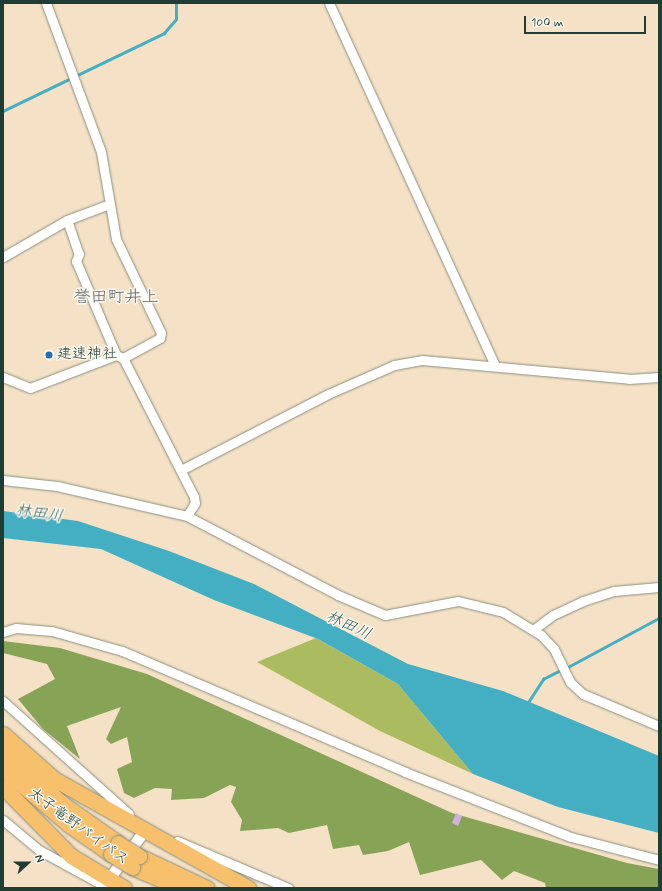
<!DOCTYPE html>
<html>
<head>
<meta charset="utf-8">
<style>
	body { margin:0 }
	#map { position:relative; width:662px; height:891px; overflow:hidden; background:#f5e1c6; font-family:Mynerve,"Klee One",sans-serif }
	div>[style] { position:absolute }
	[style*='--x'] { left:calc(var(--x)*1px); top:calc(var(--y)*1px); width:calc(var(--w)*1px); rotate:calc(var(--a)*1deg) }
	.green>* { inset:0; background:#aabc5f }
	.forest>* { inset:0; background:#87a456 }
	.water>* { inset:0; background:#44aec3 }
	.stream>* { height:2.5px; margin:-1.25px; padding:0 1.25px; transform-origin:1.25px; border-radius:1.25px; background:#44aec3 }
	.building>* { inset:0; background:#d1b1de }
	.roads { filter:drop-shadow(0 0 1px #8a8f7d) drop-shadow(0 0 1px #8a8f7d) }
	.minor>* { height:9px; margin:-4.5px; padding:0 4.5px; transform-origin:4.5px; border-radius:4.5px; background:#fff }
	.tertiary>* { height:11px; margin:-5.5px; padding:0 5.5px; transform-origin:5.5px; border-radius:5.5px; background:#fff }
	.trunk>* { height:15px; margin:-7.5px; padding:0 7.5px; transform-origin:7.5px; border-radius:7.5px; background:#f7c06c }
	.bridges { filter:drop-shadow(0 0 1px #8a8f7d) drop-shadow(0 0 1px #8a8f7d) }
	.trunk-bridge>* { height:15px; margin:-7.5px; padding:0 7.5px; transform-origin:7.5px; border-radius:7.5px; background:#f7c06c }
	.dots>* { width:11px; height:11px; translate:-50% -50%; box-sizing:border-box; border:2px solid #fbf7ec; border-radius:50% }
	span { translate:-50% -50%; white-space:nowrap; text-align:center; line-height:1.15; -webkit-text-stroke:3px #fbf7ec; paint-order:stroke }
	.poi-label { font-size:15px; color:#1f3d34 }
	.left { translate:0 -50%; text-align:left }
	.street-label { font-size:15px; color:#1f3d34 }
	.water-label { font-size:16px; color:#2a5f5f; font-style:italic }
	.quarter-label { font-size:17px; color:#5d6670 }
	.frame { position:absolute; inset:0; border:4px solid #1f3d34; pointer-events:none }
	.north { position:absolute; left:8px; top:843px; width:40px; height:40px; -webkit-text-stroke:3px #fbf7ec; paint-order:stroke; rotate:69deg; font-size:11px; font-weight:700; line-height:16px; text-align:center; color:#1f3d34 }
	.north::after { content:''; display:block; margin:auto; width:14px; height:18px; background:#1f3d34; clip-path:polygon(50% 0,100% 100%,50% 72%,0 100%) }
	.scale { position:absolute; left:524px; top:16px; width:122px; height:18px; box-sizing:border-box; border:2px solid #1f3d34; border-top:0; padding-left:5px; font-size:12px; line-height:14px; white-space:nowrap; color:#1f3d34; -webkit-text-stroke:3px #fbf7ec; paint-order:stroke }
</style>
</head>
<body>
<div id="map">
	<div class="green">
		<i style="clip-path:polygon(316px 638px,398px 684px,473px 774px,380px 731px,257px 662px)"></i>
	</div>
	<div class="forest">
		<i style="clip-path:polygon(3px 641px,60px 648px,147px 674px,452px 813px,627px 863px,659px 869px,659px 888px,546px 888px,545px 883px,514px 871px,502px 880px,481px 860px,420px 875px,409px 842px,388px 851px,363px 855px,359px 845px,333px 849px,327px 825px,289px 833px,278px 828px,240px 831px,242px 820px,231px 802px,236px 787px,230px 785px,204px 798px,171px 800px,172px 789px,155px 788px,134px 798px,124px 793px,117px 769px,132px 762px,127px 737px,111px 744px,106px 739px,121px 707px,67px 726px,80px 759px,43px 729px,18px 699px,55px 679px,47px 664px,3px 653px)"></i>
	</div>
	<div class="water">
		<i style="clip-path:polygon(3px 511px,78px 521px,169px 551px,254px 584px,408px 664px,503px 691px,659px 756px,659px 833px,558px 807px,473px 774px,398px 684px,318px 639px,214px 600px,101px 549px,3px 538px)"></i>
	</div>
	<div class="stream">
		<i style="--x:3;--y:111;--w:179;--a:-25.8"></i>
		<i style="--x:164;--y:33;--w:18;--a:-49"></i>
		<i style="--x:176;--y:19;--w:16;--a:-90"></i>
		<i style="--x:566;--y:668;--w:106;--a:-28.3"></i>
		<i style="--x:527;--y:704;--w:30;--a:-57"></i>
		<i style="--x:543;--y:679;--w:20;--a:-27"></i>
	</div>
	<div class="building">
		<i style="clip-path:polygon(456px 813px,462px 816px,458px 826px,452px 823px)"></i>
	</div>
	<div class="roads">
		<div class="minor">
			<i style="--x:46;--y:3;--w:159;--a:69.7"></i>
			<i style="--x:101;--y:152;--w:88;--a:80.2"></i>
			<i style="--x:116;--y:239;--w:104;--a:64.4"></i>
			<i style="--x:161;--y:333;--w:5;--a:101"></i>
			<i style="--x:160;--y:338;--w:42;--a:151.6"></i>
			<i style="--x:329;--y:3;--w:399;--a:65.4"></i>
			<i style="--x:67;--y:220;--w:36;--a:71"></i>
			<i style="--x:79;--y:254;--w:8;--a:113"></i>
			<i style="--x:76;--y:261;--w:102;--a:66.9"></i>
			<i style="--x:3;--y:257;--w:74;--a:-30"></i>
			<i style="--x:67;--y:220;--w:43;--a:-20.6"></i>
			<i style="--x:3;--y:377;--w:29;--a:22"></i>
			<i style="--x:30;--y:388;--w:92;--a:-21"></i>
			<i style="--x:116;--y:355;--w:8;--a:23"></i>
			<i style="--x:123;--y:358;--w:156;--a:62.9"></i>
			<i style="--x:194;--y:497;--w:6;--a:81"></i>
			<i style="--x:195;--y:503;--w:15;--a:122"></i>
			<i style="--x:181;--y:470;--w:165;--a:-27.3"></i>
			<i style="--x:328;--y:394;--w:72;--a:-23.7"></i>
			<i style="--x:394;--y:365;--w:28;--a:-10"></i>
			<i style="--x:422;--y:360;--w:208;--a:5.2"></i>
			<i style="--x:629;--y:379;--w:30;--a:-4"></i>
			<i style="--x:3;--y:480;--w:54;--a:6.3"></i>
			<i style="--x:57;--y:486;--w:133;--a:13"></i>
			<i style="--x:187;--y:516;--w:170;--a:27.6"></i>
			<i style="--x:338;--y:595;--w:51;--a:23.1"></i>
			<i style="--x:385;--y:615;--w:74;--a:-10.9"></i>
			<i style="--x:458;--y:601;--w:46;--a:13.7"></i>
			<i style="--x:503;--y:612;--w:44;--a:31.2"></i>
			<i style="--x:541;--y:635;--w:19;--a:47"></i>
			<i style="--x:554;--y:649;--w:37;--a:64"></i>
			<i style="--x:570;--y:682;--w:18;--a:43"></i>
			<i style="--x:583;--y:694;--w:82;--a:22.8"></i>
			<i style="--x:533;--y:630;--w:25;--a:-37"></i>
			<i style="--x:553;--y:615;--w:33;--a:-25"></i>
			<i style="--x:583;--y:601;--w:33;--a:-18"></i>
			<i style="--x:614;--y:591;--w:45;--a:-5.1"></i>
			<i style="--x:3;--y:632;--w:14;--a:-17"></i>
			<i style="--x:16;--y:628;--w:36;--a:5"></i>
			<i style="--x:52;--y:631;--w:73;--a:15.9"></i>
			<i style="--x:122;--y:651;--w:308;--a:23.1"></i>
			<i style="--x:405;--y:772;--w:178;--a:21.4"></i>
			<i style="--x:571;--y:837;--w:91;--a:14.6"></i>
			<i style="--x:3;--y:701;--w:169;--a:41.9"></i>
			<i style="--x:3;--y:820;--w:47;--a:39.8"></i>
			<i style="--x:39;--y:850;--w:79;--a:28.8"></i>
			<i style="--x:177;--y:841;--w:121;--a:22.9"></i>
		</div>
		<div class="tertiary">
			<i style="--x:102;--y:888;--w:71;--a:-53.6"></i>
		</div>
		<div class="trunk">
			<i style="--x:3;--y:734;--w:68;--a:41.4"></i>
			<i style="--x:54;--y:779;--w:223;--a:29.3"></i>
			<i style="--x:3;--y:752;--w:81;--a:41"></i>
			<i style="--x:64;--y:805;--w:66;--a:35.1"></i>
			<i style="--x:3;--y:769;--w:85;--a:40.2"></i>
			<i style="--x:68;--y:824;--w:52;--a:34.9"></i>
			<i style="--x:3;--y:787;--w:97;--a:45.4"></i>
			<i style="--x:71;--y:856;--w:62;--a:31.1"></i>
			<i style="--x:139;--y:856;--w:75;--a:25.2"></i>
			<i style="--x:132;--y:867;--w:53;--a:23.2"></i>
		</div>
	</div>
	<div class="bridges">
		<div class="trunk-bridge">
			<i style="--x:118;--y:843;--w:25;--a:32"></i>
			<i style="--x:111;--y:854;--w:25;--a:32"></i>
		</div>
	</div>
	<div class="dots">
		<i style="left:49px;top:355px;background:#1f6fb2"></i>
	</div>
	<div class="poi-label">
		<span class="left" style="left:57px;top:355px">建速神社</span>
	</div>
	<div class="street-label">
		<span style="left:78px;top:827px;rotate:36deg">太子竜野バイパス</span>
	</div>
	<div class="water-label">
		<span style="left:39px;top:514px;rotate:8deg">林田川</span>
		<span style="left:348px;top:626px;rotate:25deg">林田川</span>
	</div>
	<div class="quarter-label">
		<span style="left:116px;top:298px">誉田町井上</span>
	</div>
	<div class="frame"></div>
	<div class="north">N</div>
	<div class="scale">100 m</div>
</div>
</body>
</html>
